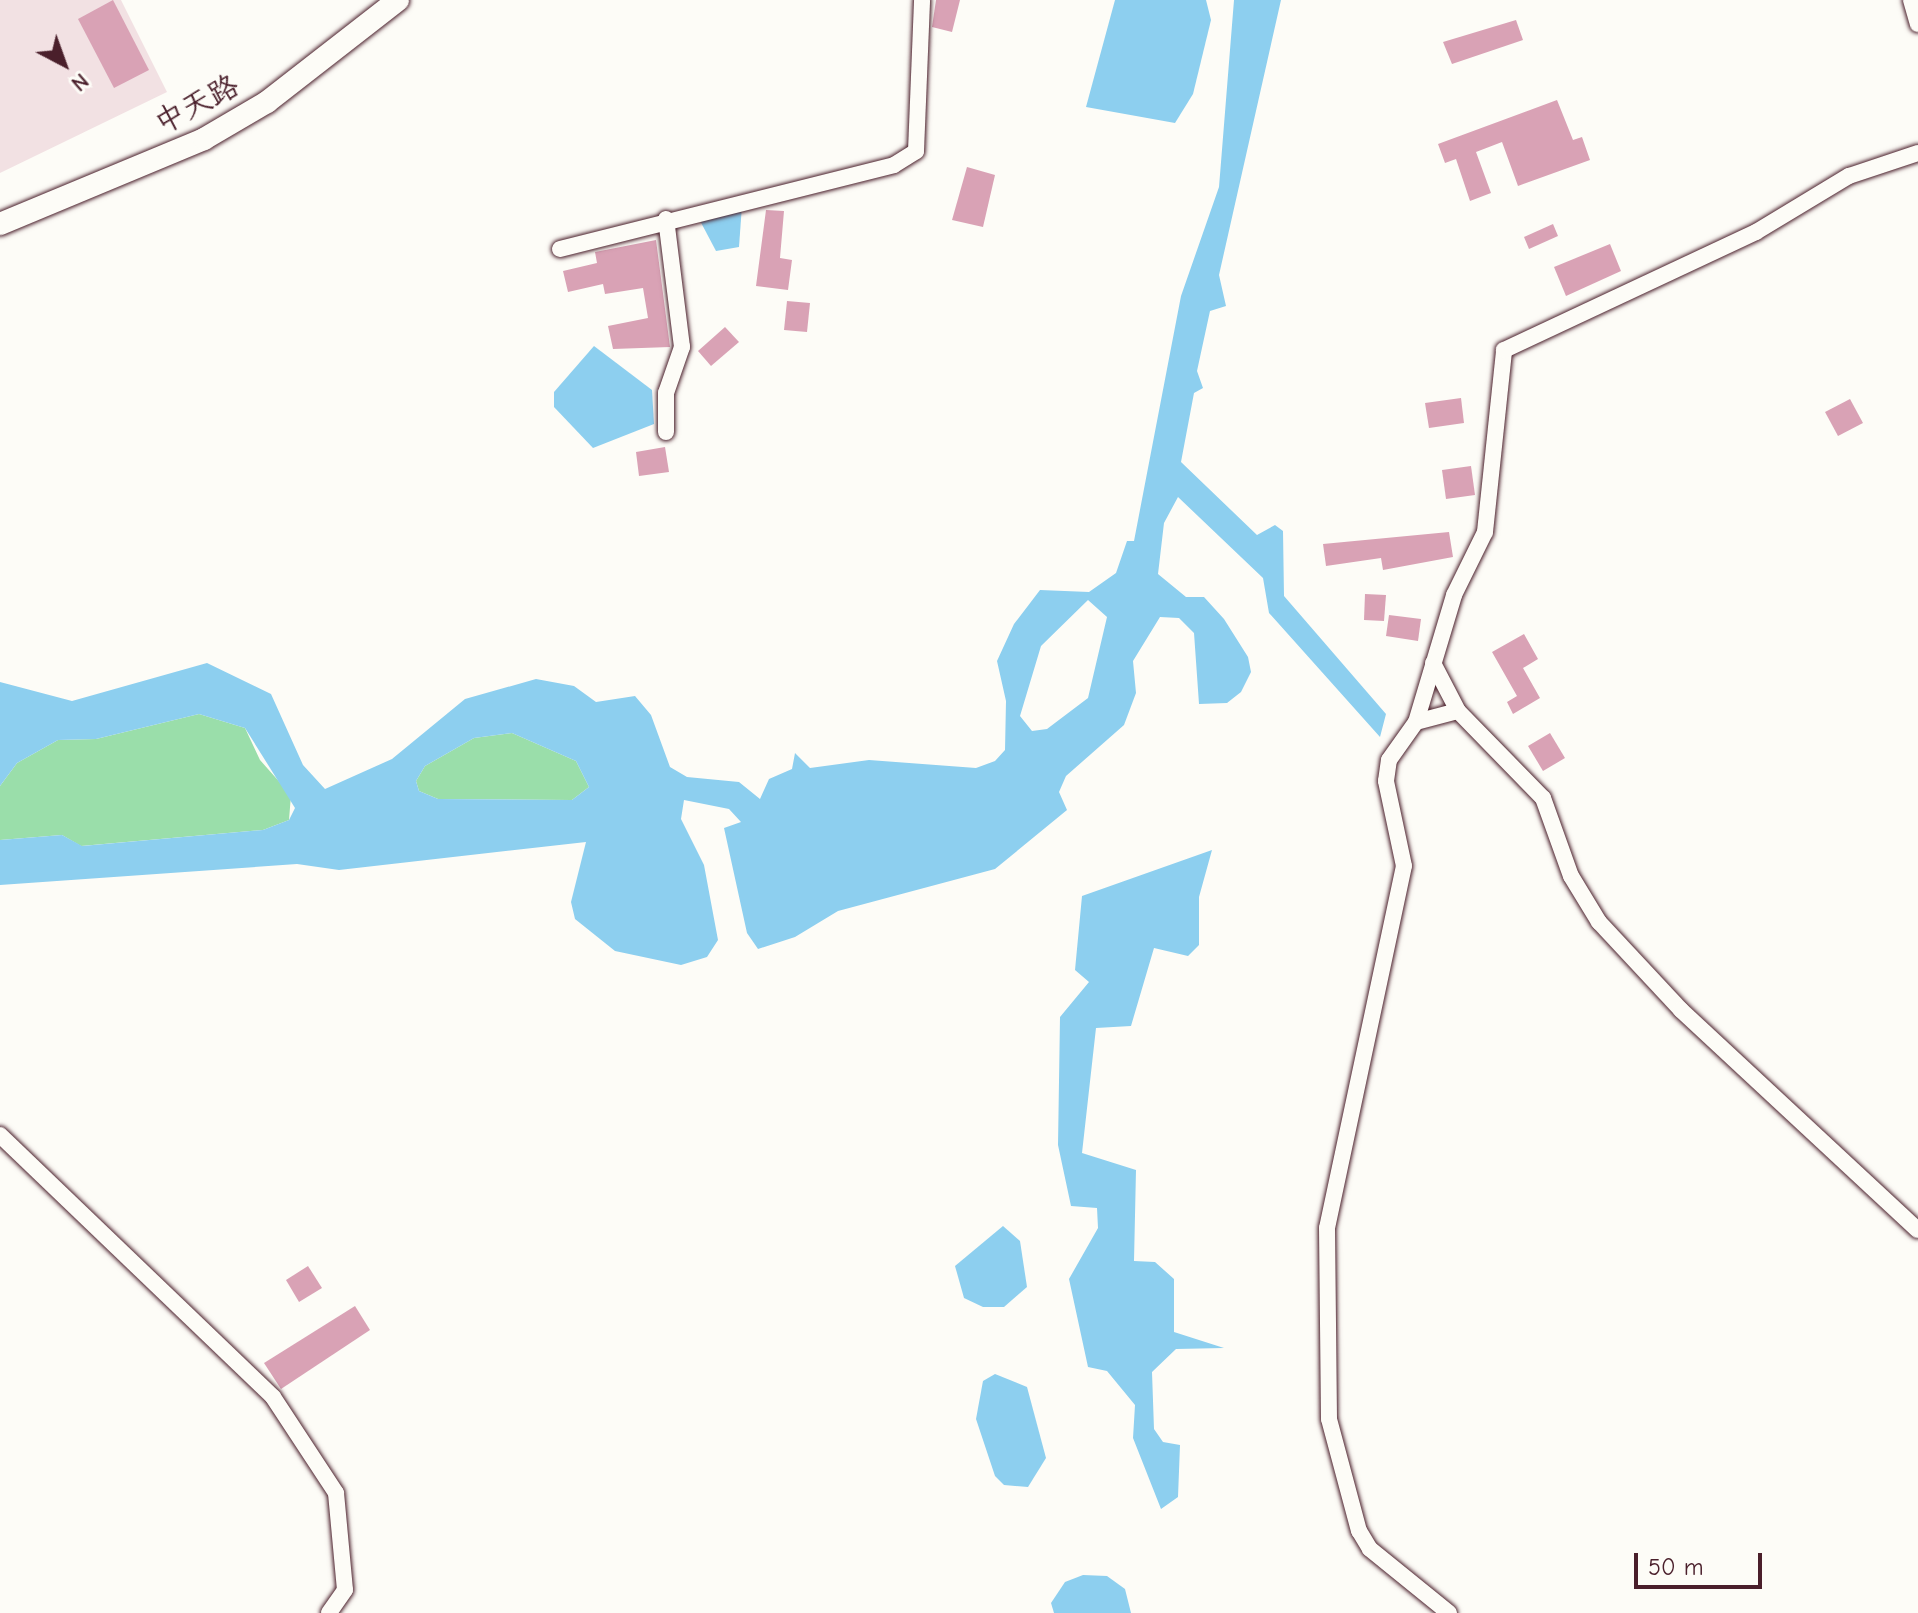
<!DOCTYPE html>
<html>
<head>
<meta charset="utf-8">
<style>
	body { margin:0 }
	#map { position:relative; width:1918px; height:1613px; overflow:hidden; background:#fdfcf7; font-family:"Comic Neue","LXGW WenKai TC",sans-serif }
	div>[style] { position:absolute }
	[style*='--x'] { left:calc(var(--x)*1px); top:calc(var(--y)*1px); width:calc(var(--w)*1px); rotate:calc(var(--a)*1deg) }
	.built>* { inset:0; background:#f2e1e3 }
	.green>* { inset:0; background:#9adeaa }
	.water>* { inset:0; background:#8dcfef }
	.building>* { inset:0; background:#d9a2b5 }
	.roads { filter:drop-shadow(0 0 2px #4a1f2b) drop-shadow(0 0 2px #4a1f2b) }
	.street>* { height:16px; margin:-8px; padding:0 8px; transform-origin:8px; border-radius:8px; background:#fdfcf7 }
	.secondary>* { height:22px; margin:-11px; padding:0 11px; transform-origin:11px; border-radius:11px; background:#fdfcf7 }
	span { translate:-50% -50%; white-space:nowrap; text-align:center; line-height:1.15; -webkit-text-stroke:6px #fdfcf7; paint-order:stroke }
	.street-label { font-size:30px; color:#4a1f2b }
	.north { position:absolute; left:24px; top:24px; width:80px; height:80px; -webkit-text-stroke:6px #fdfcf7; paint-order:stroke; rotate:139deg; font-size:22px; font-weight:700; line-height:32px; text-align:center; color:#4a1f2b }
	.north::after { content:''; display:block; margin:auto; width:28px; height:36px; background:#4a1f2b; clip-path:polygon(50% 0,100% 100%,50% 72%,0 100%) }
	.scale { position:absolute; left:1634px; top:1553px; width:128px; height:36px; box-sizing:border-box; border:4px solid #4a1f2b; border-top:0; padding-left:10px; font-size:24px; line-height:28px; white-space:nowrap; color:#4a1f2b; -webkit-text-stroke:6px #fdfcf7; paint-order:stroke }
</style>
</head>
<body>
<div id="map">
	<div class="built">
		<i style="clip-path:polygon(0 0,121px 0,167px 92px,0 173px)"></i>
	</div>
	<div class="green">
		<i style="clip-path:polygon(199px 714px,245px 728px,260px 760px,291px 795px,289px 820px,263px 830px,81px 846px,62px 835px,0 840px,0 786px,17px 763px,58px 740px,96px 739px)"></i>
		<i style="clip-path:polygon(512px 733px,576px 761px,589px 787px,572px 800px,438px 799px,419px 791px,416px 781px,425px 766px,474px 738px)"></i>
	</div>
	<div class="water">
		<i style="clip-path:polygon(1115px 0,1206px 0,1211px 20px,1193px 94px,1175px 123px,1086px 107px)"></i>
		<i style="clip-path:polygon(evenodd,1234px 0,1281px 0,1219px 275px,1226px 306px,1210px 311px,1197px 371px,1203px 388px,1194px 393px,1181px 462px,1257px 535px,1275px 525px,1283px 531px,1284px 596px,1386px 714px,1380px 737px,1269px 613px,1263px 578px,1178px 497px,1164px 523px,1158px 574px,1186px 597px,1204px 597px,1224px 619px,1248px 657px,1251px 672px,1241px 692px,1227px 703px,1199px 704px,1194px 633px,1179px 618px,1160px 617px,1133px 661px,1136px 693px,1124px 725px,1066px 776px,1059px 792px,1067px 810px,995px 869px,838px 911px,795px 937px,758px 949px,747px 933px,724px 828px,741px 822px,729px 809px,684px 800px,681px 819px,704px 865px,718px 940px,707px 957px,681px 965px,615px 951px,575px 919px,571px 902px,586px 842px,339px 870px,297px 864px,0 885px,0 840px,62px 835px,82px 846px,263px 830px,289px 820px,295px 808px,245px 728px,199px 714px,96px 739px,58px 740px,17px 763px,0 786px,0 682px,72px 701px,207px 663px,271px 694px,303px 765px,325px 789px,392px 759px,465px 699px,536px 679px,574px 686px,596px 702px,635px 696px,651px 715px,670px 767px,687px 777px,739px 782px,760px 799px,769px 779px,792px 769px,795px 753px,810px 768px,869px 760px,976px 768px,995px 761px,1005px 750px,1006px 701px,997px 661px,1014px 624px,1040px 590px,1089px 592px,1116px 573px,1127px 541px,1134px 541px,1181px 296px,1219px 187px,1234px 0,1088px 600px,1107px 617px,1088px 698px,1047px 729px,1032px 731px,1020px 716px,1041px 646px,1088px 600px,1234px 0,512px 733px,576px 761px,589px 787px,572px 800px,438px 799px,419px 791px,416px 781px,425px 766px,474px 738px,512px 733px)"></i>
		<i style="clip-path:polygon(742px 205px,739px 247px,716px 251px,697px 215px)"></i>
		<i style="clip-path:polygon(594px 346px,652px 390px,654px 424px,593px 448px,554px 407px,554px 392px)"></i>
		<i style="clip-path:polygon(1212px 850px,1199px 897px,1199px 945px,1188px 956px,1154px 948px,1131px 1026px,1096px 1028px,1082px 1153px,1136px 1170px,1134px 1261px,1155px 1262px,1174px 1279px,1174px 1332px,1224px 1348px,1176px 1349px,1152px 1372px,1154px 1429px,1163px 1442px,1180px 1445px,1178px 1497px,1161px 1509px,1133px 1438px,1135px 1405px,1107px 1371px,1088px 1367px,1069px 1279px,1098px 1228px,1097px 1208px,1071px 1206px,1058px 1145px,1060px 1017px,1089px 982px,1075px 970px,1082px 896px)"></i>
		<i style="clip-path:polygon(1003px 1226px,1020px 1241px,1027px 1287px,1004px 1307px,983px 1307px,964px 1298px,955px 1266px)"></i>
		<i style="clip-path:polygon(995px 1374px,1027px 1387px,1046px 1458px,1028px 1487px,1004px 1485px,995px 1476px,976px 1419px,983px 1381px)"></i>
		<i style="clip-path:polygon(1083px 1575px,1107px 1576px,1125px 1589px,1131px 1613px,1054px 1613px,1051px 1603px,1065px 1582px)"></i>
	</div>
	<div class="building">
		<i style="clip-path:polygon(113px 0,149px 70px,114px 88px,78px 19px)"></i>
		<i style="clip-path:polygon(936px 0,960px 0,952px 32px,932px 27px)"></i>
		<i style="clip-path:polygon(1516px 20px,1523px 40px,1452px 64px,1443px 42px)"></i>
		<i style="clip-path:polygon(1557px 100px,1573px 140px,1582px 137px,1590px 160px,1518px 186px,1502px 142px,1476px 152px,1491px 193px,1470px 201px,1456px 159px,1445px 163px,1438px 144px)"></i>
		<i style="clip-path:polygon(967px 167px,995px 175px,983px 227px,952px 220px)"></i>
		<i style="clip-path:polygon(766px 210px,784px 211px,780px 258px,792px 260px,788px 290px,756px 286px)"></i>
		<i style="clip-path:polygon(1553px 224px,1558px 236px,1529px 249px,1524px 237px)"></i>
		<i style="clip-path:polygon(656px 240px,670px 347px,613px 349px,608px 326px,648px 318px,643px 288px,605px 294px,603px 284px,568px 292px,563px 271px,597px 263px,595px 252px)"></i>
		<i style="clip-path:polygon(1610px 244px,1621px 271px,1566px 296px,1554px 267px)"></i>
		<i style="clip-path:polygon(787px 301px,810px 303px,807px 332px,784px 330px)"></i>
		<i style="clip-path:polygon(725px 327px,739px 342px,711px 366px,698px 351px)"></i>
		<i style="clip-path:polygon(1461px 398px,1464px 423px,1429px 428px,1425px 403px)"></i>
		<i style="clip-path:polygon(1850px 399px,1863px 423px,1838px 436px,1825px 412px)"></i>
		<i style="clip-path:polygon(665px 447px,669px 472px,639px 476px,636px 452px)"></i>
		<i style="clip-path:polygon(1471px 466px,1475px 495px,1446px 499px,1442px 470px)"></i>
		<i style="clip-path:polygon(1449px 532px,1453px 557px,1383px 570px,1381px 558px,1326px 566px,1323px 544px)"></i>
		<i style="clip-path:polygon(1365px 594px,1386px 595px,1384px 621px,1364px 620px)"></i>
		<i style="clip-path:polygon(1389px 615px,1421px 619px,1418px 641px,1386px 636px)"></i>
		<i style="clip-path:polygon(1524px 634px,1538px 659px,1523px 668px,1540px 698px,1513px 714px,1507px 702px,1517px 696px,1492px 652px)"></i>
		<i style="clip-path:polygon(1550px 733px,1565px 758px,1543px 771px,1528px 746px)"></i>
		<i style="clip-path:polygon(308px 1266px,322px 1288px,299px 1302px,286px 1280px)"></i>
		<i style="clip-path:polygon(355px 1306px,370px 1330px,281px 1389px,264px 1363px)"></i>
	</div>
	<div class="roads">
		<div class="street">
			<i style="--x:1911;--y:0;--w:25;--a:74"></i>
			<i style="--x:560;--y:249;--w:344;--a:-14.1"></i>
			<i style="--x:894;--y:165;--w:26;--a:-32"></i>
			<i style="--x:916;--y:151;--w:151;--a:-87.7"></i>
			<i style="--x:666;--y:432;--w:39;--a:-90"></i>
			<i style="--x:666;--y:393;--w:49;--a:-70.8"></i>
			<i style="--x:682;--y:347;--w:129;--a:-97.1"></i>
			<i style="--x:1433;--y:663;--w:54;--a:62.5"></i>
			<i style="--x:1416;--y:722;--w:43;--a:-14.7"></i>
			<i style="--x:1458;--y:711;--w:122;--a:45.7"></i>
			<i style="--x:1543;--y:798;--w:83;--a:70.3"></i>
			<i style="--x:1571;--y:876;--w:54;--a:58.7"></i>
			<i style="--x:1599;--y:922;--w:120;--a:47"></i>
			<i style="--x:1681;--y:1010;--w:323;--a:42.9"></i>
			<i style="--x:0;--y:1135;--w:378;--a:43.8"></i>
			<i style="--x:273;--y:1397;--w:115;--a:56.7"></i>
			<i style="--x:336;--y:1493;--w:97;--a:84.7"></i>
			<i style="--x:345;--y:1590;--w:28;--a:125"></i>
			<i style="--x:1449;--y:1613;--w:102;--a:-141"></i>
			<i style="--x:1370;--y:1549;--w:21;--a:-121"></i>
			<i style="--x:1359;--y:1531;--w:116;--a:-105"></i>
			<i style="--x:1329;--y:1419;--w:191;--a:-90.6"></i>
			<i style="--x:1327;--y:1228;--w:370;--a:-78"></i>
			<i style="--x:1404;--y:866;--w:87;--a:-102"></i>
			<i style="--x:1386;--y:781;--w:21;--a:-82"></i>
			<i style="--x:1389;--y:760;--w:47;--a:-54.6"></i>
			<i style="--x:1416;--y:722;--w:133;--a:-73.3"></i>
			<i style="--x:1454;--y:595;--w:70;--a:-63.8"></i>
			<i style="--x:1485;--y:532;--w:183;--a:-84"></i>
			<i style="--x:1504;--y:350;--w:278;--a:-25.1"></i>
			<i style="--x:1756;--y:232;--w:109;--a:-31.1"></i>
			<i style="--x:1849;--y:176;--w:73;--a:-18.4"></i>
		</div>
		<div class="secondary">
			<i style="--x:0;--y:224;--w:221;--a:-22.6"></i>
			<i style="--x:204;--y:139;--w:73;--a:-30.4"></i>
			<i style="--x:267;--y:102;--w:166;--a:-37.9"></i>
		</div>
	</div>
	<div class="street-label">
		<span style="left:197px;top:105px;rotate:-28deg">中天路</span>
	</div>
	<div class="north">N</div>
	<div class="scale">50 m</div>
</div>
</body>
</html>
